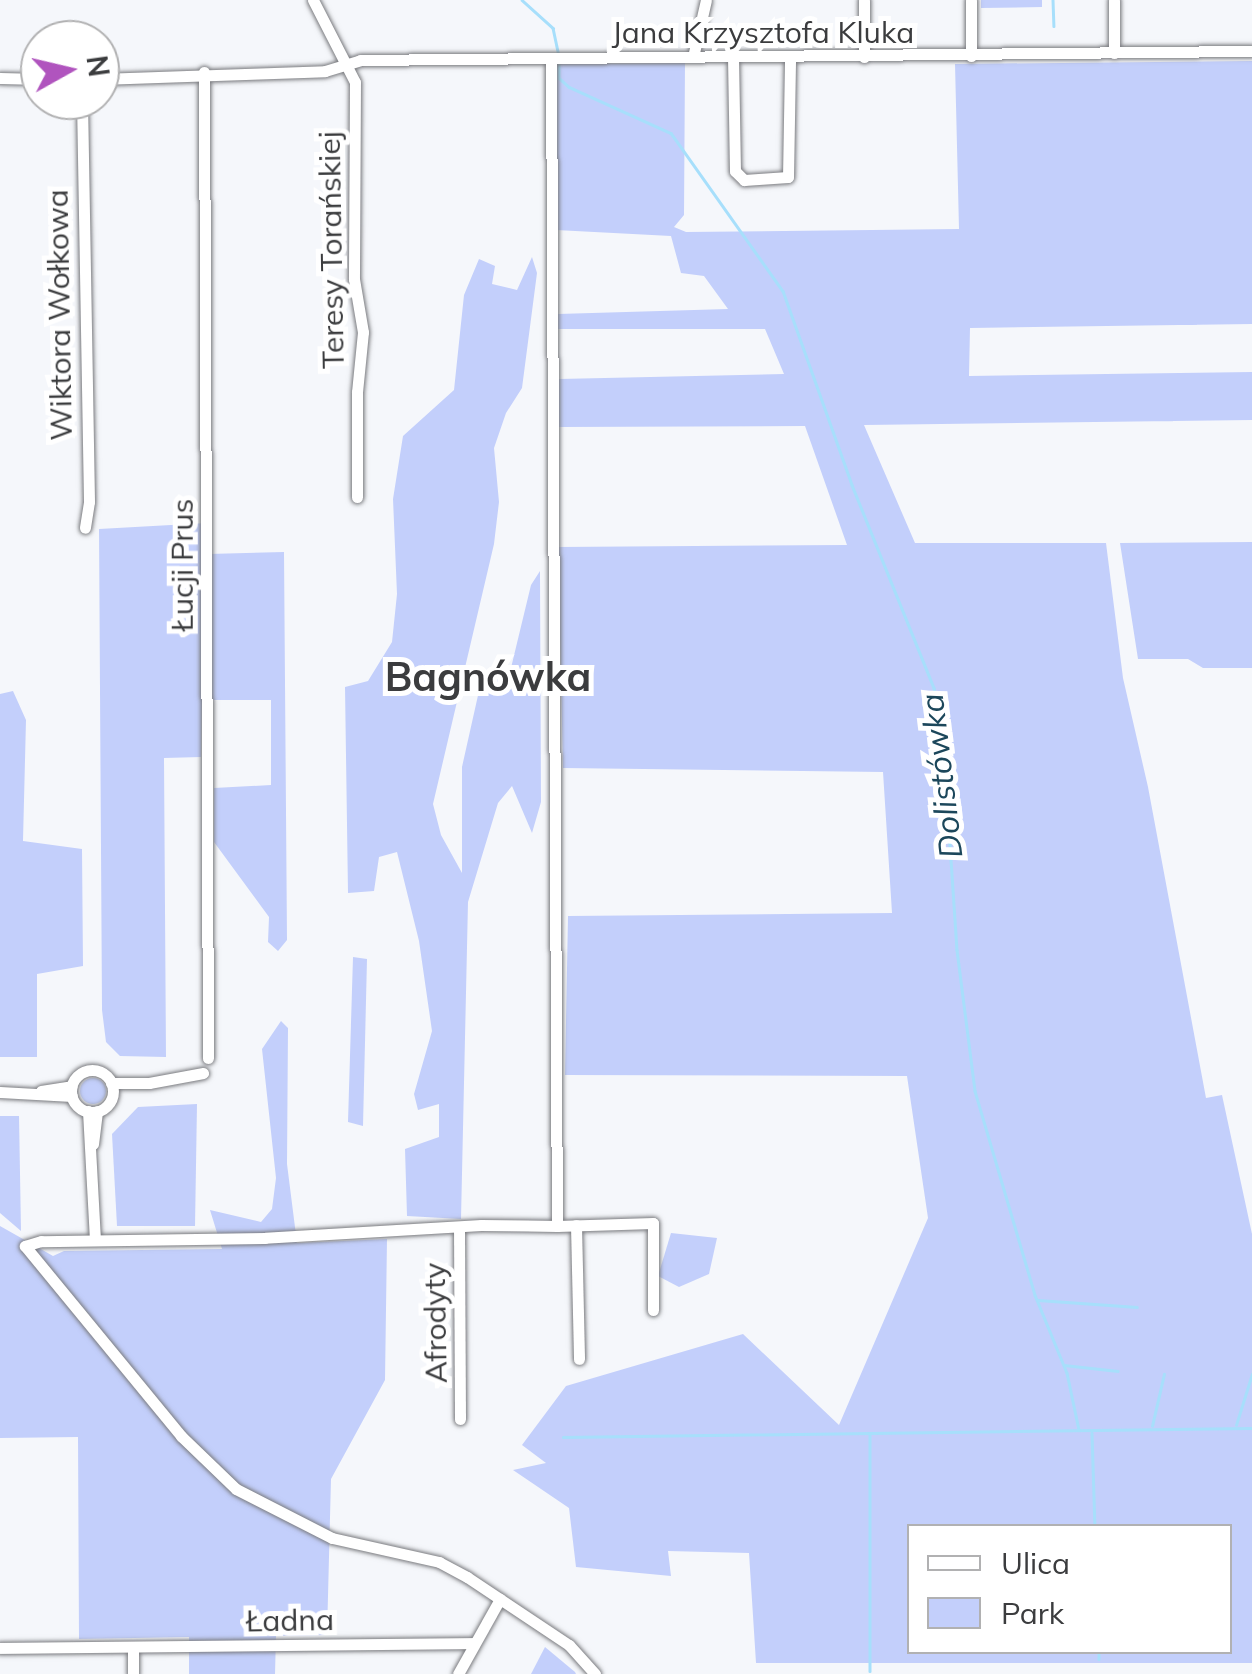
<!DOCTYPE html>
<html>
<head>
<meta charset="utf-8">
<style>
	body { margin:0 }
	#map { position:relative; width:1252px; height:1674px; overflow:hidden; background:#f5f7fb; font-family:Mulish,sans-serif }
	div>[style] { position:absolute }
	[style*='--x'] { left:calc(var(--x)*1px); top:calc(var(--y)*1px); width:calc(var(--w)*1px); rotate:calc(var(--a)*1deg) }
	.green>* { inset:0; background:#c3cffb }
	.round { border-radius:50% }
	.stream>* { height:2.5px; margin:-1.25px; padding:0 1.25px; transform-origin:1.25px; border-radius:1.25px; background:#a7dffb }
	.roads { filter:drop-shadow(0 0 2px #7a7b7f) drop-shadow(0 0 2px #7a7b7f) }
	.minor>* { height:11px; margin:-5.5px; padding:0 5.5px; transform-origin:5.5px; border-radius:5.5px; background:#fff }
	.minor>.ring { margin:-5.5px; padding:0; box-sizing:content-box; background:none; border:11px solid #fff; border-radius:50% }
	span { translate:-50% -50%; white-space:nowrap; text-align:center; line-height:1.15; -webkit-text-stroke:10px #fff; paint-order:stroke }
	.street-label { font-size:30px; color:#3b3c3e }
	.water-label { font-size:32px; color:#1c475b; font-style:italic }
	.district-label { font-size:40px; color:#3b3c3e; font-weight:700 }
	.legend { position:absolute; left:907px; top:1524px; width:325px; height:130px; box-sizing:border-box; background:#fff; border:2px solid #b1b1b2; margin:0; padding:12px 18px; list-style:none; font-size:30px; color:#3b3c3e }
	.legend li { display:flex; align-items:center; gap:20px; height:50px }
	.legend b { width:50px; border:2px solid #b1b1b2 }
	.north { position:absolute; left:20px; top:20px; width:100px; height:100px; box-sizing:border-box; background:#fff; border:2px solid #b1b1b2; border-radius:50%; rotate:82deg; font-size:28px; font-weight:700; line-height:40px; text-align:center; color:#3b3c3e }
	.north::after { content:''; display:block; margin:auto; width:35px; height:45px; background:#b054be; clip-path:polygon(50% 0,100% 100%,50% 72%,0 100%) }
</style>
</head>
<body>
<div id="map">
	<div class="green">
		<i style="clip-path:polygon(981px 0,1042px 0,1042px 7px,981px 8px)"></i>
		<i style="clip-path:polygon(evenodd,1252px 61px,1252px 324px,970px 328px,969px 376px,1252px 372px,1252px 420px,864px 425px,915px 543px,1106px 543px,1123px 678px,1148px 787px,1206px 1098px,1222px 1095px,1252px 1234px,1252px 1663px,756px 1663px,749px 1553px,668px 1551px,671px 1576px,576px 1567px,569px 1508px,513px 1470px,546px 1463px,522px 1445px,566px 1386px,743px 1334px,839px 1425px,928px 1218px,907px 1076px,565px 1075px,568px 916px,892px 913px,883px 772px,563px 768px,558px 547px,847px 545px,805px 426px,558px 427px,559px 379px,784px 374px,765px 329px,558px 329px,558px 314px,728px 309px,704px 276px,681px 273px,671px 236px,556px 230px,552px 64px,685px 63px,684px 215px,674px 227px,686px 232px,959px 229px,955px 64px,1252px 61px,910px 1526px,1230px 1526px,1230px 1652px,910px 1652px,910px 1526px)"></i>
		<i style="clip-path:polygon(532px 257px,537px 273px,522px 388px,506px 413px,494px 448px,499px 502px,494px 544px,433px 804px,441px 835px,462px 873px,462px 767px,483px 673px,510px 672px,531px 585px,540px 571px,541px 802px,532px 833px,512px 786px,498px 803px,468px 902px,461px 1219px,407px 1216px,405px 1149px,439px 1137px,439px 1104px,418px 1110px,414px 1094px,432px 1031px,419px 941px,397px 852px,379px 857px,374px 891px,348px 893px,345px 687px,368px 681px,392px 642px,397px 594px,393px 499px,403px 436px,454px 390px,464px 295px,479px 259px,495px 266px,492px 284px,517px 290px)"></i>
		<i style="clip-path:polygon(207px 523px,208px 554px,284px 552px,287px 940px,278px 951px,268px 942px,269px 917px,214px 842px,214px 788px,271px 785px,271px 700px,202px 700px,201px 757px,164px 758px,166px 1057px,120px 1056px,106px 1042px,102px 1010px,99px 529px)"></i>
		<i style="clip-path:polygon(1252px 542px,1252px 668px,1203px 668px,1188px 659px,1138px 659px,1120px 543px)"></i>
		<i style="clip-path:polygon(13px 691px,26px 720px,23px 841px,82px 849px,83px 966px,37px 974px,37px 1057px,0 1057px,0 694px)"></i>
		<i style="clip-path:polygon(353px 957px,367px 959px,363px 1126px,348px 1122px)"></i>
		<i style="clip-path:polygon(281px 1021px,288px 1028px,287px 1164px,297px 1243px,387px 1239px,385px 1380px,331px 1479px,327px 1635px,276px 1636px,275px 1674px,189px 1674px,189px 1637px,79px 1639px,78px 1437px,0 1438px,0 1226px,53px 1256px,64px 1251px,222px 1249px,210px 1210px,261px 1222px,272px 1209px,276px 1178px,262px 1049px)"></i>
		<i class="round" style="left:80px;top:1078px;width:26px;height:26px"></i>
		<i style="clip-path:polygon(197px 1104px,195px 1226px,117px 1226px,112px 1134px,138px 1107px)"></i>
		<i style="clip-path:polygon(0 1116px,19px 1116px,21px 1231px,0 1213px)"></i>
		<i style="clip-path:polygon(671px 1233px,717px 1238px,709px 1274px,679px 1287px,658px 1276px)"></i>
		<i style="clip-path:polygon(545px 1647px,575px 1672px,576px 1674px,531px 1674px)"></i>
	</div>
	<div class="stream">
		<i style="--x:522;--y:0;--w:42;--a:42.1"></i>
		<i style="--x:553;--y:28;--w:25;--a:78"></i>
		<i style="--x:1053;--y:0;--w:26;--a:88"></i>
		<i style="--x:559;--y:65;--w:13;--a:90"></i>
		<i style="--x:559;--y:78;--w:13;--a:42"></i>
		<i style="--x:569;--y:87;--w:112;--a:24.3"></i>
		<i style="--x:671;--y:133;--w:194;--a:54.7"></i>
		<i style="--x:783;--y:291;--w:206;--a:70.4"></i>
		<i style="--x:852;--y:485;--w:219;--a:68"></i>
		<i style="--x:934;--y:688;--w:37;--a:77"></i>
		<i style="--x:942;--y:724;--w:226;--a:86.2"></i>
		<i style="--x:957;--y:950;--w:142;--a:82.7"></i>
		<i style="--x:975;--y:1091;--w:213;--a:73.6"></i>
		<i style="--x:1035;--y:1295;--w:84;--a:67.7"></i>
		<i style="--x:1067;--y:1373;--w:58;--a:78.1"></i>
		<i style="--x:1038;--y:1300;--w:99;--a:4"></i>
		<i style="--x:1064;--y:1365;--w:54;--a:6.3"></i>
		<i style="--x:1236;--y:1425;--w:53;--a:-72.6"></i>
		<i style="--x:1152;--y:1426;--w:53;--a:-77"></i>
		<i style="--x:870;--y:1433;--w:238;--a:90"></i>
		<i style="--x:1092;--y:1433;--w:93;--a:88.2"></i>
		<i style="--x:563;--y:1437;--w:689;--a:-0.75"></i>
		<i style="--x:1099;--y:1652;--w:7;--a:90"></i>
	</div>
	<div class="roads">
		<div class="minor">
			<i style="--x:313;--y:0;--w:92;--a:62.9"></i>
			<i style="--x:355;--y:82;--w:197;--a:90.3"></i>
			<i style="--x:354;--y:279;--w:54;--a:80.4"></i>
			<i style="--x:363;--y:332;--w:60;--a:95.7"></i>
			<i style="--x:357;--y:392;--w:105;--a:90"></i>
			<i style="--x:864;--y:0;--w:57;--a:90"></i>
			<i style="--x:971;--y:0;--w:56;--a:90"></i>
			<i style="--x:1114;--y:53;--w:53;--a:-90"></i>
			<i style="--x:693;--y:57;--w:58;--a:-77.2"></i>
			<i style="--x:733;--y:57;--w:114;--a:89"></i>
			<i style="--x:735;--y:171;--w:13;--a:45"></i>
			<i style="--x:744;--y:180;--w:44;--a:-3.9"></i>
			<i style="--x:788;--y:177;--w:120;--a:-89"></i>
			<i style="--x:551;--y:58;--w:1168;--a:89.71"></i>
			<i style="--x:557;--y:1226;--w:76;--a:-179.2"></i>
			<i style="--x:481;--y:1225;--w:216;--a:176.6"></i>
			<i style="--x:265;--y:1238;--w:224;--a:179.2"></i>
			<i style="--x:41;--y:1241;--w:17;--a:163"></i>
			<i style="--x:25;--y:1246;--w:246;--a:50.6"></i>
			<i style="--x:181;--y:1436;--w:76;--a:43.9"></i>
			<i style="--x:236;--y:1489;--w:108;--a:27"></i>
			<i style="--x:332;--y:1538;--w:110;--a:12.6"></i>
			<i style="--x:439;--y:1562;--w:32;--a:28"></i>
			<i style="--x:467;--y:1577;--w:123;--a:33.7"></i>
			<i style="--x:569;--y:1645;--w:39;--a:48"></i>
			<i style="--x:204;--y:72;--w:986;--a:89.77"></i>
			<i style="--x:0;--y:78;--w:40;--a:1.4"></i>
			<i style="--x:100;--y:79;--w:225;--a:-2"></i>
			<i style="--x:325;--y:71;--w:37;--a:-17"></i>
			<i style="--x:360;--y:60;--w:892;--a:-0.58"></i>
			<i style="--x:82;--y:100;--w:402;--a:89"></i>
			<i style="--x:89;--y:502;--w:26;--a:99"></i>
			<i class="ring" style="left:71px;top:1070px;width:31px;height:31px"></i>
			<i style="--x:111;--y:1083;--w:38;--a:0"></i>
			<i style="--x:149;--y:1083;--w:55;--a:-10.5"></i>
			<i style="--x:41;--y:1091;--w:31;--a:-9"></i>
			<i style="--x:0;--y:1092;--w:72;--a:3.2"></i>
			<i style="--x:88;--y:1111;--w:128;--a:86.9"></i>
			<i style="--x:93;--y:1144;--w:33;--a:-83"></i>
			<i style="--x:576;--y:1225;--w:134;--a:88.7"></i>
			<i style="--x:557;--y:1226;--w:96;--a:-1.8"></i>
			<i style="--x:653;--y:1223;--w:87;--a:90"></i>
			<i style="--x:459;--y:1227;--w:192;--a:89.7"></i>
			<i style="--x:0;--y:1648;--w:474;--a:-0.6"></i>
			<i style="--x:133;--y:1674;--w:27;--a:-90"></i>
			<i style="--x:458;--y:1674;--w:86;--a:-60.8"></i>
		</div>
	</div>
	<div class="street-label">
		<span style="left:763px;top:32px">Jana Krzysztofa Kluka</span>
		<span style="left:331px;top:250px;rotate:-91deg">Teresy Torańskiej</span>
		<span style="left:59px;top:315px;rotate:-91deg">Wiktora Wołkowa</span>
		<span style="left:182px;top:565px;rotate:-90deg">Łucji Prus</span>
		<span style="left:435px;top:1323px;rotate:-91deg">Afrodyty</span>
		<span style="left:290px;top:1620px;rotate:-1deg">Ładna</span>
	</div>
	<div class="water-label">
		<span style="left:941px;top:776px;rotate:-97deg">Dolistówka</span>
	</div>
	<div class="district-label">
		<span style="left:488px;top:676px">Bagnówka</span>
	</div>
	<ul class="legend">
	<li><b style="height:12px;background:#fff"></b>Ulica</li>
	<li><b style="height:28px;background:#c3cffb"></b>Park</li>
	</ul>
	<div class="north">N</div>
</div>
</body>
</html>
